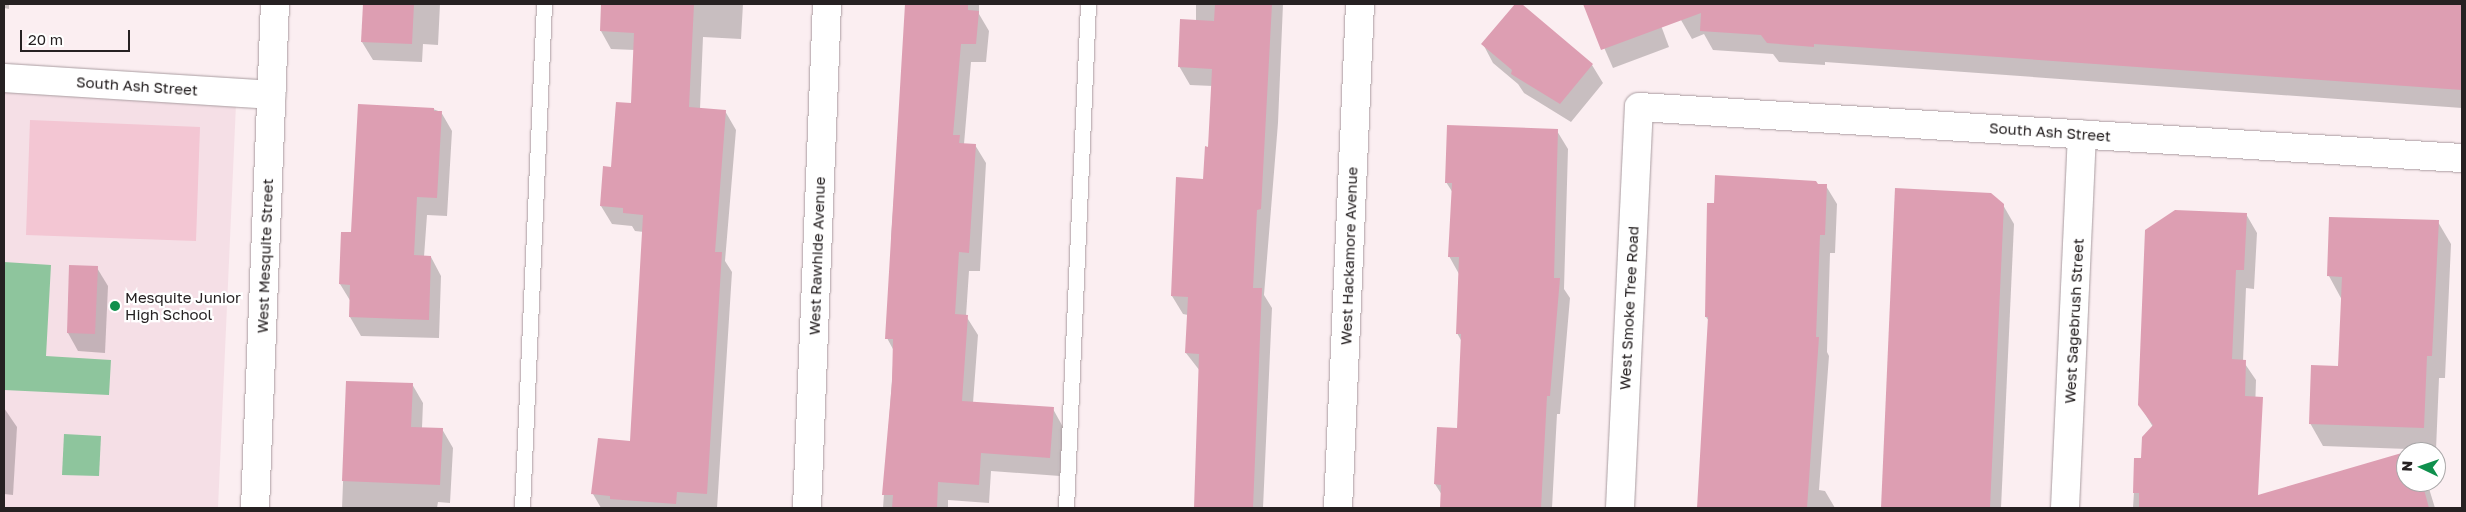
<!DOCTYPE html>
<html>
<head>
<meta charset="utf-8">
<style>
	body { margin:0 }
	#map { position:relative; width:2466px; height:512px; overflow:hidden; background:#fbeef1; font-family:"Golos Text",sans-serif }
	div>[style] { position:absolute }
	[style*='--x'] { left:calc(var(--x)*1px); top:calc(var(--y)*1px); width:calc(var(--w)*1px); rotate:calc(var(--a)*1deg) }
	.built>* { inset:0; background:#f5dfe6 }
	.green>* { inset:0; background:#f3c6d3 }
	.water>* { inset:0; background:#8ec59d }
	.shadow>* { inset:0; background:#0003 }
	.building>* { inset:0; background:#dd9eb2 }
	.roads { filter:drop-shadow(0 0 1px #aa9da1) drop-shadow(0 0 1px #aa9da1) }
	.service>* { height:15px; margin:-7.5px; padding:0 7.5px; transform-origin:7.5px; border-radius:7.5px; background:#fff }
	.minor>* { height:28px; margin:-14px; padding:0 14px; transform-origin:14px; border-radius:14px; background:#fff }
	.dots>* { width:14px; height:14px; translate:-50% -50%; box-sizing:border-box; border:2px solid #fff; border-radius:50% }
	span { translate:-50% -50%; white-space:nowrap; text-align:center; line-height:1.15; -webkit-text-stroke:4.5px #fff; paint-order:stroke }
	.street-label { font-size:15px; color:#262122 }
	.poi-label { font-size:15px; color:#262122 }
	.left { translate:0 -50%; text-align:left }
	.frame { position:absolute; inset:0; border:5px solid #262122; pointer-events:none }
	.north { position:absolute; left:2396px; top:442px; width:50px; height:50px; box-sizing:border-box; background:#fff; border:1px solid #a8a6a7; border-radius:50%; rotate:273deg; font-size:14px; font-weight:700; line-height:20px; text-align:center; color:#262122 }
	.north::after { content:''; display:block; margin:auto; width:18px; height:22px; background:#0f904d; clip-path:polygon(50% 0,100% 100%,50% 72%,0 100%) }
	.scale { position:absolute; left:20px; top:30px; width:110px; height:22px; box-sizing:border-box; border:2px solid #262122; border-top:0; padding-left:6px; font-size:15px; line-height:18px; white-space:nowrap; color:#262122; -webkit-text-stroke:4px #fff; paint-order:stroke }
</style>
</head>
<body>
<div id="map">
	<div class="built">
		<i style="clip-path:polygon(4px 90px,236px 104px,218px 508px,4px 508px)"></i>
	</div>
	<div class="green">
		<i style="clip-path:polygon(30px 120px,200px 127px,196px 241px,26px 235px)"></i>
	</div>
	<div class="water">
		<i style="clip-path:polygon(4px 262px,51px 265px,46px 356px,111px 360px,109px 395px,4px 390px)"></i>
		<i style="clip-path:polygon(64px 434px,101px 436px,99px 476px,62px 475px)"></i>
	</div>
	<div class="shadow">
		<i style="clip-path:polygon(4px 4px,9px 4px,9px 9px,4px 8px)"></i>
		<i style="clip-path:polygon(364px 4px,440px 4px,438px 45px,423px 44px,422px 62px,373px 60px,362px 42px)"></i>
		<i style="clip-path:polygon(602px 4px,743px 4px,741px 39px,703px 37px,700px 109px,725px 111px,736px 130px,725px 261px,732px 272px,717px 508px,601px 508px,593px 494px,632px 442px,644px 232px,635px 231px,632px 226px,612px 224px,601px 206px,632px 105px,635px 50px,611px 49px,601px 31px)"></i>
		<i style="clip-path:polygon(908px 4px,979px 4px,979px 14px,989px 31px,986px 62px,971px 62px,964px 144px,975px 145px,986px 163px,980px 271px,969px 271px,966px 316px,978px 335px,973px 403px,1053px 409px,1063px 427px,1060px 476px,991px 471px,989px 503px,948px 500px,948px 508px,883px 508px,894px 351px,887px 338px,893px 242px,891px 238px)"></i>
		<i style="clip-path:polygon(1196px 4px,1283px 4px,1278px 123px,1264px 295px,1272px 308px,1263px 508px,1195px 508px,1200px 371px,1186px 353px,1188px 315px,1183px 314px,1172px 296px,1204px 180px,1209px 148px,1213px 86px,1190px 85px,1179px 66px,1196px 21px)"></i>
		<i style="clip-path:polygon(1517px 4px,1592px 65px,1603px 83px,1571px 122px,1524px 93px,1518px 84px,1493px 63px,1483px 44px)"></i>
		<i style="clip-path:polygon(1585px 4px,1653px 4px,1669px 47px,1613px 68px)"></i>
		<i style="clip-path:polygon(1682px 4px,2462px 4px,2462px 108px,1825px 62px,1825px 65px,1779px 62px,1773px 54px,1713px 50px,1704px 34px,1692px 39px,1681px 20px)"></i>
		<i style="clip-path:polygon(433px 109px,441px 112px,452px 131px,447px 216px,427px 215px,424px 257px,431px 257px,441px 276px,439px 338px,361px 336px,350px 317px,351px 302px,340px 284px,352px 234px)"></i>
		<i style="clip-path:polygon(1557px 131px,1568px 149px,1564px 289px,1570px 298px,1560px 414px,1557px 414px,1552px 508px,1441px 508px,1442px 495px,1435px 484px,1458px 429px,1462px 342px,1457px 333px,1459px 274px,1449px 256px,1453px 193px,1446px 182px)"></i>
		<i style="clip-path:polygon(1818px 185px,1826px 186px,1837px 204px,1835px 253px,1830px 253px,1827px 352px,1829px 356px,1819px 490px,1825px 491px,1835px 508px,1699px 508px,1709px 321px,1706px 317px)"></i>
		<i style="clip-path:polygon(1896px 190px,2003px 205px,2014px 224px,2001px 508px,1882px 508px)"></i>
		<i style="clip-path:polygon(2246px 214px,2257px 233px,2254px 289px,2246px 288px,2243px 361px,2256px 380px,2252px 508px,2133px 508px,2136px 459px,2143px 459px,2153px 427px,2139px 404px)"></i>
		<i style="clip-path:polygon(2438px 222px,2451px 244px,2445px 378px,2439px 378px,2436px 450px,2323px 446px,2310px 423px,2339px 367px,2342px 300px,2329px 276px)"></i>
		<i style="clip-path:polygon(97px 268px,108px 286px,105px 353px,78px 351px,68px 333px)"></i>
		<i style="clip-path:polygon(347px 382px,412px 384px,423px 403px,422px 428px,442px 429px,453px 448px,450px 503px,438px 502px,437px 508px,342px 508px)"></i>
		<i style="clip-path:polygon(4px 408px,17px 427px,13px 495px,4px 494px)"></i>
		<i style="clip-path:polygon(2406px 453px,2406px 482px,2427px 482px,2435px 508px,2297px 508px,2291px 486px)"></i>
	</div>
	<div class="building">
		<i style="clip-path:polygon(363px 4px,414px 4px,412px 44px,361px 42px)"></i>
		<i style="clip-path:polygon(601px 4px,694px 4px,689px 107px,726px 110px,715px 252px,722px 252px,707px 494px,677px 492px,676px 504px,610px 499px,610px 496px,591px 494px,598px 438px,630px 441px,643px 215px,623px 213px,623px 208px,600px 206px,603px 166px,611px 167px,616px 102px,631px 103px,634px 33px,600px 31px)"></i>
		<i style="clip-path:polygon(905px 4px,968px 4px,968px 10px,979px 11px,976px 44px,961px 44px,953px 135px,960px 135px,959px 143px,976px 144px,969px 253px,959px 252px,955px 314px,968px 315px,962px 401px,1054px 407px,1050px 458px,981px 453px,979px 485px,938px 482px,937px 508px,892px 508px,893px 495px,882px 495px,892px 382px,893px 339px,885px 339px)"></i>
		<i style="clip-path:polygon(1215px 4px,1272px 4px,1261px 209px,1257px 210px,1253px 288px,1262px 288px,1253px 508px,1194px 508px,1199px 354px,1185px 353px,1188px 297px,1171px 296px,1176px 177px,1203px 179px,1205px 146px,1208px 147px,1212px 69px,1178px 67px,1180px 19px,1214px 21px)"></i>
		<i style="clip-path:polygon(1515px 4px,1522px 4px,1593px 64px,1560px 104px,1511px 74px,1512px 70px,1481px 44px)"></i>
		<i style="clip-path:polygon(1583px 4px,2462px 4px,2462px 90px,1814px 44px,1814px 47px,1767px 43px,1761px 35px,1700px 31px,1701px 13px,1601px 50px)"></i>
		<i style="clip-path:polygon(358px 104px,434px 108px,434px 111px,442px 111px,437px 198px,417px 197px,414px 255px,431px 256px,429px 320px,349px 317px,350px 285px,339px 284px,341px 232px,351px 232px)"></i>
		<i style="clip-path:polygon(1447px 125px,1558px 129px,1554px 278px,1560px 278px,1550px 396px,1547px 396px,1541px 508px,1440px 508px,1441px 485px,1434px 484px,1437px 427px,1457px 428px,1461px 334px,1456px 334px,1459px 257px,1448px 257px,1452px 183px,1445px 183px)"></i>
		<i style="clip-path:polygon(1715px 175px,1816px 181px,1818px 184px,1827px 184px,1825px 235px,1820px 235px,1816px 337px,1819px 337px,1807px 508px,1697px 508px,1708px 317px,1705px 317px,1707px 203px,1714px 203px)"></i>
		<i style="clip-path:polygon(1895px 188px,1991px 193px,2004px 204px,1990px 508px,1881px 508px)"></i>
		<i style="clip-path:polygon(2175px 210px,2247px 213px,2244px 270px,2236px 270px,2232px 359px,2246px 360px,2245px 396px,2263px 397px,2258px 495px,2412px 450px,2406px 452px,2406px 482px,2422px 482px,2429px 508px,2139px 508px,2139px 493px,2133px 493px,2134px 458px,2141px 458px,2142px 437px,2153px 425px,2138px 405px,2145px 230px)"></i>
		<i style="clip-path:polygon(2329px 217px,2439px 220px,2432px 356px,2427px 356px,2424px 428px,2309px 424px,2311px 365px,2338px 366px,2342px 277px,2327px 276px)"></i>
		<i style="clip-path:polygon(69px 265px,98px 266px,95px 334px,67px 333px)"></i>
		<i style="clip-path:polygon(346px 381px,413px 383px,411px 427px,443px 428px,440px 485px,342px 481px)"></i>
	</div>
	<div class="roads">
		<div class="service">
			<i style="--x:522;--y:508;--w:504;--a:-87.5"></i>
			<i style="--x:1066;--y:508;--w:504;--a:-87.5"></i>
		</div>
		<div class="minor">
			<i style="--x:4;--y:78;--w:268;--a:3.6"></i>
			<i style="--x:255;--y:508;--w:504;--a:-87.73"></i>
			<i style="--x:807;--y:508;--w:504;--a:-87.73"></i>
			<i style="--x:1338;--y:508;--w:504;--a:-87.5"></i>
			<i style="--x:1620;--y:508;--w:401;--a:-87.3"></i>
			<i style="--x:1639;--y:107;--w:825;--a:3.55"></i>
			<i style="--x:2065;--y:508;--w:374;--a:-87.4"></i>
		</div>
	</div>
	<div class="dots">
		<i style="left:115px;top:306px;background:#0f904d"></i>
	</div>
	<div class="street-label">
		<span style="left:137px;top:86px;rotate:4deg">South Ash Street</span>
		<span style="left:2050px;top:132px;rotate:4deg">South Ash Street</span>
		<span style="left:265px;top:256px;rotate:-88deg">West Mesquite Street</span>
		<span style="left:817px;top:256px;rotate:-88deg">West Rawhide Avenue</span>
		<span style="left:1349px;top:256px;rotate:-88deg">West Hackamore Avenue</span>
		<span style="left:1629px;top:308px;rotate:-87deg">West Smoke Tree Road</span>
		<span style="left:2074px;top:321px;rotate:-87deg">West Sagebrush Street</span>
	</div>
	<div class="poi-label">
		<span class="left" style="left:125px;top:306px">Mesquite Junior<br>High School</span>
	</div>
	<div class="frame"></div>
	<div class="north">N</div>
	<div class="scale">20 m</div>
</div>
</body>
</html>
